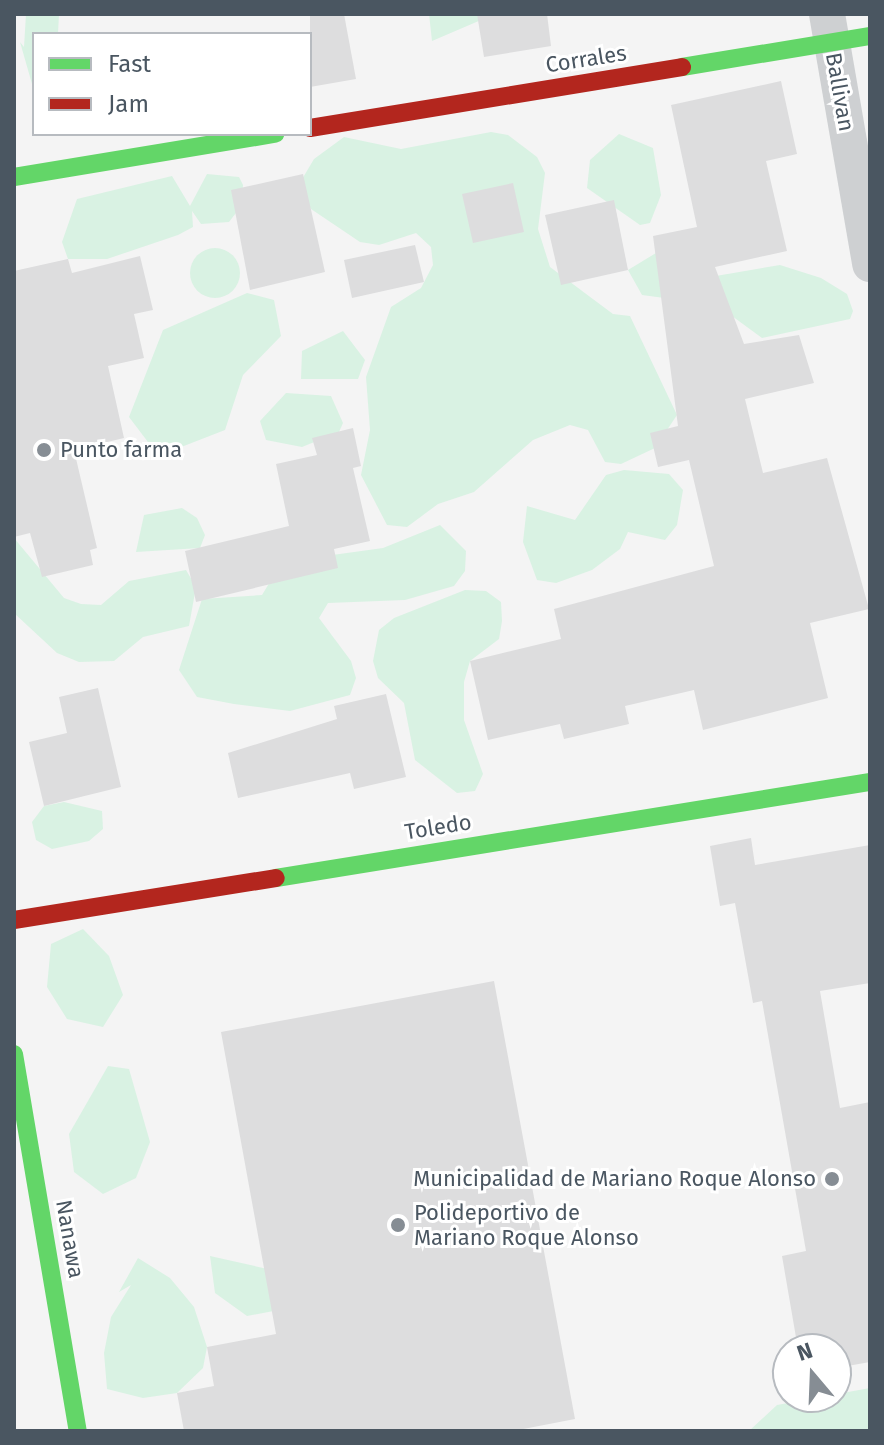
<!DOCTYPE html>
<html>
<head>
<meta charset="utf-8">
<style>
	body { margin:0 }
	#map { position:relative; width:884px; height:1445px; overflow:hidden; background:#f4f4f4; font-family:"Fira Sans",sans-serif }
	div>[style] { position:absolute }
	[style*='--x'] { left:calc(var(--x)*1px); top:calc(var(--y)*1px); width:calc(var(--w)*1px); rotate:calc(var(--a)*1deg) }
	.green>* { inset:0; background:#d9f2e3 }
	.round { border-radius:50% }
	.building>* { inset:0; background:#ddddde }
	.street>* { height:36px; margin:-18px; padding:0 18px; transform-origin:18px; border-radius:18px; background:#ced0d2 }
	.fast>* { height:18px; margin:-9px; padding:0 9px; transform-origin:9px; border-radius:9px; background:#63d668 }
	.jam>* { height:18px; margin:-9px; padding:0 9px; transform-origin:9px; border-radius:9px; background:#b3261e }
	.dots>* { width:22px; height:22px; translate:-50% -50%; box-sizing:border-box; border:4px solid #fff; border-radius:50% }
	span { translate:-50% -50%; white-space:nowrap; text-align:center; line-height:1.15; -webkit-text-stroke:6px #fff; paint-order:stroke }
	.street-label { font-size:22px; color:#4a5661 }
	.poi-label { font-size:22px; color:#4a5661 }
	.left { translate:0 -50%; text-align:left }
	.right { translate:-100% -50%; text-align:right }
	.frame { position:absolute; inset:0; border:16px solid #4a5661; pointer-events:none }
	.legend { position:absolute; left:32px; top:32px; width:280px; height:104px; box-sizing:border-box; background:#fff; border:2px solid #b7bbc0; margin:0; padding:10px 14px; list-style:none; font-size:24px; color:#4a5661 }
	.legend li { display:flex; align-items:center; gap:16px; height:40px }
	.legend b { width:40px; border:2px solid #b7bbc0 }
	.north { position:absolute; left:772px; top:1333px; width:80px; height:80px; box-sizing:border-box; background:#fff; border:2px solid #b7bbc0; border-radius:50%; rotate:341deg; font-size:22px; font-weight:700; line-height:32px; text-align:center; color:#4a5661 }
	.north::after { content:''; display:block; margin:auto; width:28px; height:36px; background:#868d94; clip-path:polygon(50% 0,100% 100%,50% 72%,0 100%) }
</style>
</head>
<body>
<div id="map">
	<div class="green">
		<i style="clip-path:polygon(26px 14px,59px 14px,58px 34px,34px 34px,34px 91px,20px 42px,24px 47px)"></i>
		<i style="clip-path:polygon(429px 14px,495px 14px,432px 41px)"></i>
		<i style="clip-path:polygon(491px 132px,508px 135px,537px 157px,545px 173px,538px 229px,550px 267px,613px 314px,630px 316px,677px 415px,655px 448px,621px 464px,605px 462px,588px 430px,570px 425px,533px 440px,474px 492px,438px 504px,407px 527px,387px 525px,361px 475px,370px 430px,366px 377px,391px 307px,421px 288px,433px 265px,431px 247px,416px 233px,379px 245px,360px 242px,311px 209px,298px 186px,314px 159px,344px 137px,401px 149px)"></i>
		<i style="clip-path:polygon(619px 134px,653px 148px,661px 195px,650px 223px,640px 225px,587px 188px,590px 160px)"></i>
		<i style="clip-path:polygon(207px 174px,239px 177px,243px 185px,242px 205px,229px 222px,201px 224px,192px 211px,193px 227px,178px 235px,107px 259px,68px 259px,62px 242px,77px 199px,172px 176px,190px 206px)"></i>
		<i class="round" style="left:190px;top:248px;width:50px;height:50px"></i>
		<i style="clip-path:polygon(656px 253px,710px 277px,780px 265px,821px 278px,847px 294px,853px 311px,850px 319px,762px 338px,717px 305px,642px 295px,628px 270px)"></i>
		<i style="clip-path:polygon(247px 293px,274px 300px,281px 336px,243px 375px,225px 430px,171px 451px,151px 446px,129px 417px,163px 330px)"></i>
		<i style="clip-path:polygon(343px 331px,365px 360px,358px 379px,301px 379px,302px 351px)"></i>
		<i style="clip-path:polygon(286px 393px,331px 396px,343px 423px,339px 432px,302px 447px,266px 440px,260px 421px)"></i>
		<i style="clip-path:polygon(624px 470px,669px 474px,683px 490px,677px 525px,665px 540px,628px 532px,620px 549px,592px 570px,556px 583px,537px 580px,523px 542px,527px 506px,575px 520px,606px 475px)"></i>
		<i style="clip-path:polygon(182px 508px,197px 518px,205px 535px,200px 548px,136px 552px,144px 515px)"></i>
		<i style="clip-path:polygon(440px 525px,466px 551px,465px 571px,454px 586px,405px 600px,328px 603px,319px 618px,351px 661px,356px 678px,350px 695px,290px 711px,234px 704px,197px 697px,179px 670px,202px 599px,262px 595px,282px 562px,383px 548px)"></i>
		<i style="clip-path:polygon(14px 538px,64px 598px,81px 604px,101px 605px,129px 581px,186px 570px,196px 587px,189px 626px,143px 637px,114px 661px,79px 662px,57px 653px,14px 613px)"></i>
		<i style="clip-path:polygon(465px 590px,486px 591px,501px 602px,502px 621px,499px 639px,470px 661px,464px 682px,464px 720px,483px 774px,475px 791px,457px 793px,415px 760px,404px 703px,378px 678px,373px 661px,379px 630px,394px 618px)"></i>
		<i style="clip-path:polygon(64px 802px,102px 811px,103px 829px,89px 841px,52px 849px,36px 840px,32px 822px,44px 806px)"></i>
		<i style="clip-path:polygon(83px 929px,109px 956px,123px 995px,103px 1027px,67px 1019px,47px 987px,51px 944px)"></i>
		<i style="clip-path:polygon(108px 1066px,129px 1069px,150px 1142px,136px 1178px,103px 1194px,74px 1172px,69px 1134px)"></i>
		<i style="clip-path:polygon(210px 1256px,281px 1272px,284px 1309px,247px 1316px,215px 1293px)"></i>
		<i style="clip-path:polygon(138px 1258px,170px 1278px,194px 1307px,207px 1347px,203px 1368px,177px 1393px,143px 1398px,107px 1389px,104px 1353px,111px 1317px,131px 1285px,119px 1292px)"></i>
		<i style="clip-path:polygon(870px 1388px,870px 1431px,749px 1431px,777px 1405px)"></i>
	</div>
	<div class="building">
		<i style="clip-path:polygon(310px 14px,344px 14px,356px 79px,310px 87px)"></i>
		<i style="clip-path:polygon(477px 14px,547px 14px,551px 46px,484px 57px)"></i>
		<i style="clip-path:polygon(781px 81px,797px 154px,766px 161px,787px 251px,715px 267px,744px 344px,799px 335px,814px 383px,745px 399px,763px 473px,827px 458px,869px 609px,810px 623px,828px 698px,703px 730px,694px 690px,625px 706px,629px 724px,564px 739px,560px 724px,488px 740px,470px 661px,561px 639px,554px 609px,714px 566px,689px 460px,658px 467px,650px 433px,678px 426px,653px 236px,697px 227px,671px 105px)"></i>
		<i style="clip-path:polygon(303px 174px,325px 272px,250px 290px,231px 190px)"></i>
		<i style="clip-path:polygon(513px 183px,524px 232px,473px 243px,462px 194px)"></i>
		<i style="clip-path:polygon(614px 200px,628px 270px,561px 285px,545px 215px)"></i>
		<i style="clip-path:polygon(415px 245px,424px 282px,352px 298px,344px 260px)"></i>
		<i style="clip-path:polygon(140px 256px,153px 310px,134px 314px,144px 358px,108px 366px,124px 438px,74px 450px,97px 548px,90px 550px,93px 565px,42px 577px,30px 533px,14px 537px,14px 271px,68px 259px,72px 273px)"></i>
		<i style="clip-path:polygon(353px 428px,361px 466px,353px 468px,370px 541px,334px 549px,338px 568px,196px 602px,185px 551px,289px 526px,276px 464px,317px 455px,312px 438px)"></i>
		<i style="clip-path:polygon(98px 688px,121px 787px,44px 806px,29px 742px,67px 733px,59px 697px)"></i>
		<i style="clip-path:polygon(386px 694px,406px 777px,354px 789px,350px 773px,238px 798px,228px 753px,337px 719px,334px 706px)"></i>
		<i style="clip-path:polygon(751px 838px,755px 865px,870px 845px,870px 983px,820px 991px,840px 1108px,870px 1102px,870px 1362px,836px 1368px,836px 1349px,798px 1349px,782px 1256px,806px 1251px,762px 1001px,753px 1003px,735px 903px,720px 906px,710px 846px)"></i>
		<i style="clip-path:polygon(494px 981px,575px 1419px,513px 1431px,184px 1431px,177px 1393px,214px 1386px,207px 1347px,276px 1334px,221px 1032px)"></i>
	</div>
	<div class="street">
		<i style="--x:827;--y:14;--w:254;--a:80.2"></i>
	</div>
	<div class="fast">
		<i style="--x:682;--y:67;--w:191;--a:-9.4"></i>
		<i style="--x:14;--y:177;--w:265;--a:-9.4"></i>
		<i style="--x:276;--y:878;--w:602;--a:-9.18"></i>
		<i style="--x:14;--y:1054;--w:382;--a:80.4"></i>
	</div>
	<div class="jam">
		<i style="--x:310;--y:128;--w:377;--a:-9.3"></i>
		<i style="--x:14;--y:920;--w:265;--a:-9.1"></i>
	</div>
	<div class="dots">
		<i style="left:44px;top:450px;background:#868d94"></i>
		<i style="left:832px;top:1179px;background:#868d94"></i>
		<i style="left:398px;top:1225px;background:#868d94"></i>
	</div>
	<div class="street-label">
		<span style="left:586px;top:59px;rotate:-9deg">Corrales</span>
		<span style="left:840px;top:92px;rotate:80deg">Ballivan</span>
		<span style="left:438px;top:827px;rotate:-9deg">Toledo</span>
		<span style="left:70px;top:1239px;rotate:80deg">Nanawa</span>
	</div>
	<div class="poi-label">
		<span class="left" style="left:60px;top:450px">Punto farma</span>
		<span class="right" style="left:816px;top:1179px">Municipalidad de Mariano Roque Alonso</span>
		<span class="left" style="left:414px;top:1225px">Polideportivo de<br>Mariano Roque Alonso</span>
	</div>
	<div class="frame"></div>
	<ul class="legend">
	<li><b style="height:10px;background:#63d668"></b>Fast</li>
	<li><b style="height:10px;background:#b3261e"></b>Jam</li>
	</ul>
	<div class="north">N</div>
</div>
</body>
</html>
